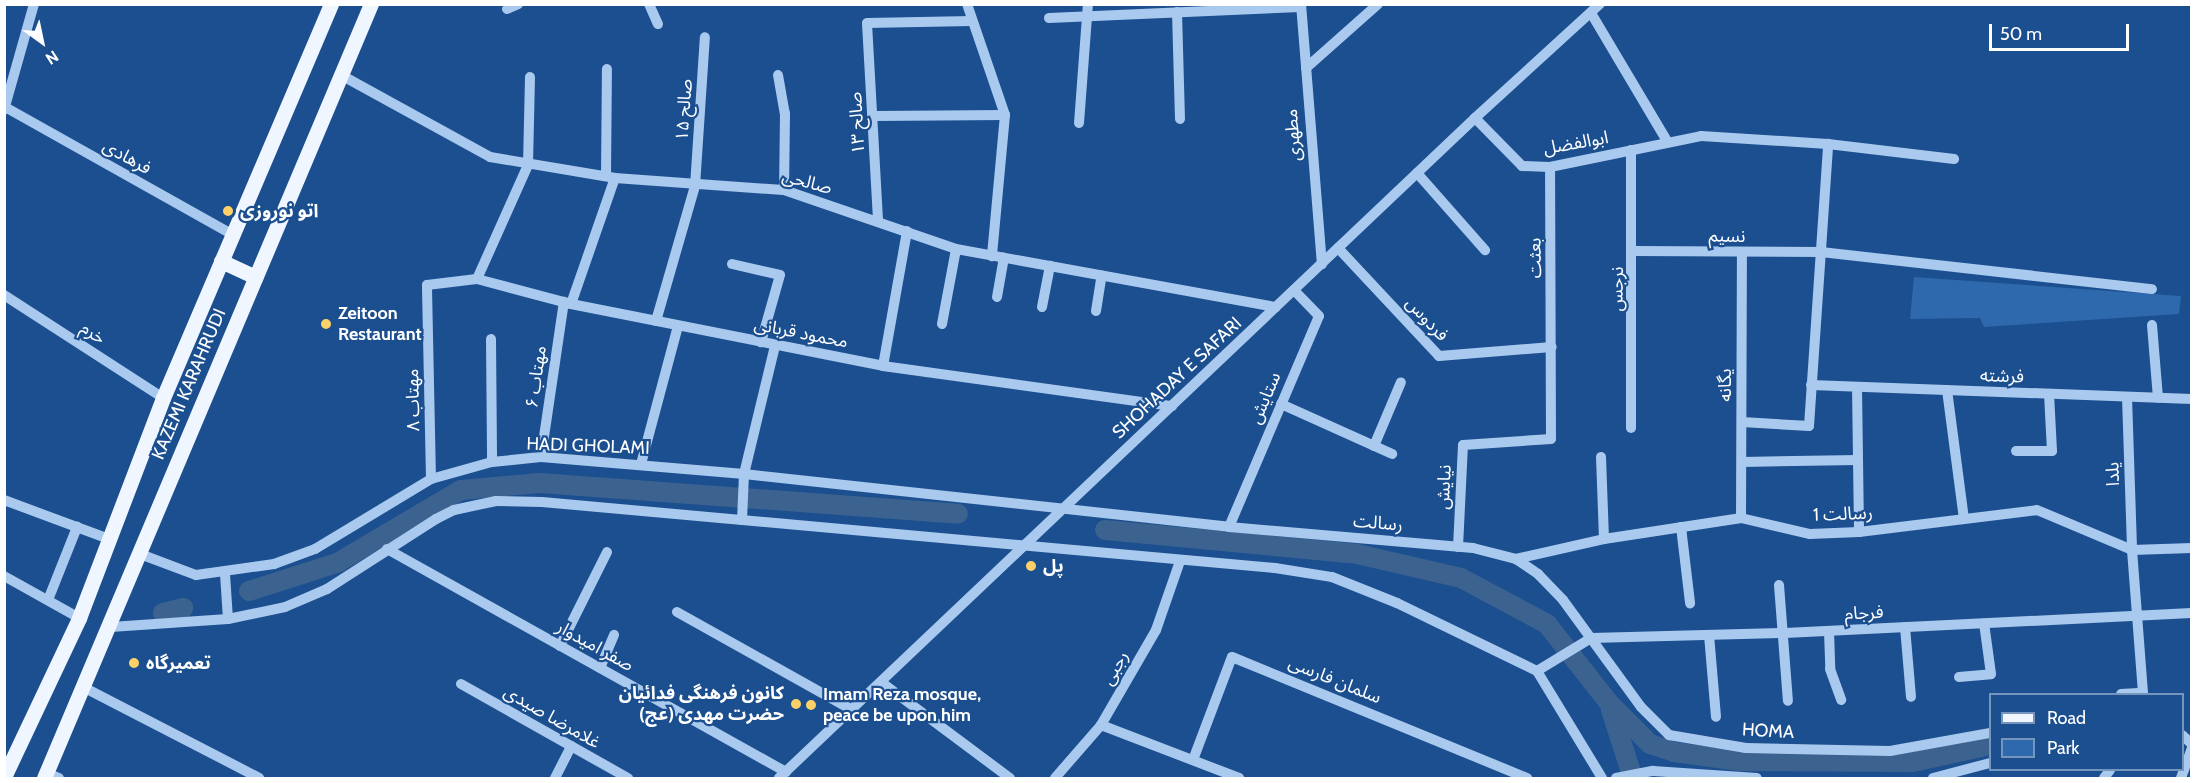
<!DOCTYPE html>
<html>
<head>
<meta charset="utf-8">
<style>
	body { margin:0 }
	#map { position:relative; width:2196px; height:783px; overflow:hidden; background:#1b4f8f; font-family:Cabin,"Noto Sans Arabic",sans-serif }
	div>[style] { position:absolute }
	[style*='--x'] { left:calc(var(--x)*1px); top:calc(var(--y)*1px); width:calc(var(--w)*1px); rotate:calc(var(--a)*1deg) }
	.green>* { inset:0; background:#2e69ad }
	.canal>* { height:20px; margin:-10px; padding:0 10px; transform-origin:10px; border-radius:10px; background:#3c6290 }
	.minor>* { height:10px; margin:-5px; padding:0 5px; transform-origin:5px; border-radius:5px; background:#a9c9ee }
	.major>* { height:15px; margin:-7.5px; padding:0 7.5px; transform-origin:7.5px; border-radius:7.5px; background:#f0f6ff }
	.dots>* { width:16px; height:16px; translate:-50% -50%; box-sizing:border-box; border:3px solid #1b4f8f; border-radius:50% }
	span { translate:-50% -50%; white-space:nowrap; text-align:center; line-height:1.15; -webkit-text-stroke:4.5px #1b4f8f; paint-order:stroke }
	.street-label { font-size:18px; color:#fff }
	.poi-label { font-size:18px; color:#fff; font-weight:700 }
	.left { translate:0 -50%; text-align:left }
	.right { translate:-100% -50%; text-align:right }
	.frame { position:absolute; inset:0; border:6px solid #fff; pointer-events:none }
	.legend { position:absolute; left:1989px; top:693px; width:195px; height:78px; box-sizing:border-box; background:#1b4f8f; border:2px solid #7695bc; margin:0; padding:8px 10px; list-style:none; font-size:18px; color:#fff }
	.legend li { display:flex; align-items:center; gap:12px; height:30px }
	.legend b { width:30px; border:2px solid #7695bc }
	.north { position:absolute; left:12px; top:12px; width:60px; height:60px; -webkit-text-stroke:4px #1b4f8f; paint-order:stroke; rotate:147deg; font-size:16px; font-weight:700; line-height:24px; text-align:center; color:#fff }
	.north::after { content:''; display:block; margin:auto; width:21px; height:27px; background:#fff; clip-path:polygon(50% 0,100% 100%,50% 72%,0 100%) }
	.scale { position:absolute; left:1989px; top:24px; width:140px; height:27px; box-sizing:border-box; border:3px solid #fff; border-top:0; padding-left:8px; font-size:18px; line-height:21px; white-space:nowrap; color:#fff; -webkit-text-stroke:4px #1b4f8f; paint-order:stroke }
</style>
</head>
<body>
<div id="map">
	<div class="green">
		<i style="clip-path:polygon(1914px 277px,2181px 296px,2179px 314px,1984px 327px,1980px 318px,1910px 319px)"></i>
	</div>
	<div class="canal">
		<i style="--x:1105;--y:530;--w:253;--a:5.4"></i>
		<i style="--x:1357;--y:554;--w:107;--a:13"></i>
		<i style="--x:1461;--y:578;--w:98;--a:28.1"></i>
		<i style="--x:1547;--y:624;--w:100;--a:51.9"></i>
		<i style="--x:1609;--y:703;--w:58;--a:45"></i>
		<i style="--x:1650;--y:744;--w:25;--a:18"></i>
		<i style="--x:1674;--y:752;--w:66;--a:7.9"></i>
		<i style="--x:1739;--y:761;--w:174;--a:0.3"></i>
		<i style="--x:1913;--y:762;--w:79;--a:-12.4"></i>
		<i style="--x:249;--y:591;--w:92;--a:-17.7"></i>
		<i style="--x:337;--y:563;--w:144;--a:-30.5"></i>
		<i style="--x:461;--y:490;--w:79;--a:-5.1"></i>
		<i style="--x:540;--y:483;--w:419;--a:4.2"></i>
		<i style="--x:163;--y:613;--w:21;--a:-14"></i>
		<i style="--x:1611;--y:710;--w:71;--a:72.1"></i>
	</div>
	<div class="minor">
		<i style="--x:649;--y:4;--w:22;--a:66"></i>
		<i style="--x:967;--y:4;--w:117;--a:71.1"></i>
		<i style="--x:1005;--y:115;--w:142;--a:95.3"></i>
		<i style="--x:1301;--y:4;--w:261;--a:85.4"></i>
		<i style="--x:507;--y:9;--w:12;--a:-24"></i>
		<i style="--x:1177;--y:12;--w:107;--a:88.4"></i>
		<i style="--x:1591;--y:13;--w:149;--a:59.3"></i>
		<i style="--x:1049;--y:18;--w:252;--a:-2.5"></i>
		<i style="--x:1306;--y:68;--w:96;--a:-41.6"></i>
		<i style="--x:341;--y:75;--w:170;--a:28.8"></i>
		<i style="--x:490;--y:157;--w:127;--a:9.5"></i>
		<i style="--x:615;--y:178;--w:169;--a:4.1"></i>
		<i style="--x:784;--y:190;--w:182;--a:18.9"></i>
		<i style="--x:956;--y:249;--w:325;--a:10.3"></i>
		<i style="--x:778;--y:75;--w:39;--a:80"></i>
		<i style="--x:785;--y:113;--w:77;--a:90.7"></i>
		<i style="--x:5;--y:107;--w:261;--a:29.3"></i>
		<i style="--x:4;--y:110;--w:110;--a:-74.2"></i>
		<i style="--x:874;--y:116;--w:131;--a:-0.4"></i>
		<i style="--x:1475;--y:118;--w:67;--a:45.6"></i>
		<i style="--x:1522;--y:166;--w:28;--a:2"></i>
		<i style="--x:1550;--y:167;--w:154;--a:-11.6"></i>
		<i style="--x:1701;--y:136;--w:127;--a:3.6"></i>
		<i style="--x:1828;--y:144;--w:127;--a:6.8"></i>
		<i style="--x:1079;--y:123;--w:119;--a:-85.7"></i>
		<i style="--x:1417;--y:173;--w:103;--a:48.6"></i>
		<i style="--x:606;--y:176;--w:107;--a:-89.5"></i>
		<i style="--x:878;--y:220;--w:197;--a:-93.2"></i>
		<i style="--x:867;--y:23;--w:105;--a:-1.1"></i>
		<i style="--x:1338;--y:248;--w:148;--a:46.9"></i>
		<i style="--x:1439;--y:356;--w:113;--a:-4.6"></i>
		<i style="--x:1634;--y:251;--w:187;--a:0.3"></i>
		<i style="--x:1821;--y:252;--w:333;--a:6.4"></i>
		<i style="--x:732;--y:264;--w:49;--a:12.9"></i>
		<i style="--x:780;--y:275;--w:70;--a:105.8"></i>
		<i style="--x:477;--y:279;--w:125;--a:-65.9"></i>
		<i style="--x:528;--y:165;--w:88;--a:-88.7"></i>
		<i style="--x:4;--y:295;--w:189;--a:32.9"></i>
		<i style="--x:997;--y:297;--w:40;--a:-80"></i>
		<i style="--x:571;--y:304;--w:133;--a:-70.8"></i>
		<i style="--x:1042;--y:307;--w:42;--a:-79"></i>
		<i style="--x:1096;--y:311;--w:36;--a:-81"></i>
		<i style="--x:656;--y:321;--w:141;--a:-73.9"></i>
		<i style="--x:695;--y:186;--w:149;--a:-86.2"></i>
		<i style="--x:942;--y:324;--w:76;--a:-79.4"></i>
		<i style="--x:2152;--y:325;--w:73;--a:85.3"></i>
		<i style="--x:491;--y:339;--w:123;--a:89.5"></i>
		<i style="--x:883;--y:366;--w:137;--a:-79.9"></i>
		<i style="--x:1811;--y:385;--w:381;--a:2.1"></i>
		<i style="--x:1857;--y:387;--w:145;--a:89.2"></i>
		<i style="--x:1947;--y:390;--w:130;--a:82.5"></i>
		<i style="--x:2127;--y:397;--w:153;--a:88.1"></i>
		<i style="--x:2132;--y:550;--w:143;--a:85.6"></i>
		<i style="--x:1281;--y:404;--w:122;--a:24.2"></i>
		<i style="--x:1742;--y:422;--w:67;--a:3.4"></i>
		<i style="--x:1809;--y:426;--w:283;--a:-86.1"></i>
		<i style="--x:1631;--y:428;--w:278;--a:-90"></i>
		<i style="--x:1374;--y:446;--w:69;--a:-67.1"></i>
		<i style="--x:2016;--y:451;--w:36;--a:0"></i>
		<i style="--x:2052;--y:451;--w:57;--a:-93"></i>
		<i style="--x:541;--y:457;--w:157;--a:-81.6"></i>
		<i style="--x:1601;--y:457;--w:82;--a:87.9"></i>
		<i style="--x:1742;--y:462;--w:116;--a:-1"></i>
		<i style="--x:641;--y:464;--w:143;--a:-75"></i>
		<i style="--x:431;--y:479;--w:194;--a:-91.2"></i>
		<i style="--x:427;--y:285;--w:50;--a:-6.8"></i>
		<i style="--x:477;--y:279;--w:97;--a:14.9"></i>
		<i style="--x:571;--y:304;--w:318;--a:11.2"></i>
		<i style="--x:883;--y:366;--w:292;--a:7.9"></i>
		<i style="--x:4;--y:500;--w:112;--a:20.4"></i>
		<i style="--x:1741;--y:518;--w:266;--a:-89.8"></i>
		<i style="--x:742;--y:520;--w:46;--a:-87.5"></i>
		<i style="--x:744;--y:474;--w:132;--a:-76.4"></i>
		<i style="--x:1229;--y:527;--w:229;--a:-66.9"></i>
		<i style="--x:1319;--y:316;--w:36;--a:-134"></i>
		<i style="--x:1681;--y:527;--w:77;--a:83.2"></i>
		<i style="--x:1458;--y:547;--w:102;--a:-87.2"></i>
		<i style="--x:1463;--y:445;--w:88;--a:-3.9"></i>
		<i style="--x:1551;--y:439;--w:272;--a:-90.2"></i>
		<i style="--x:387;--y:549;--w:457;--a:29.2"></i>
		<i style="--x:140;--y:554;--w:60;--a:20.6"></i>
		<i style="--x:196;--y:575;--w:79;--a:-8"></i>
		<i style="--x:274;--y:564;--w:44;--a:-20.1"></i>
		<i style="--x:315;--y:549;--w:135;--a:-31.1"></i>
		<i style="--x:431;--y:479;--w:63;--a:-15.6"></i>
		<i style="--x:492;--y:462;--w:49;--a:-5.8"></i>
		<i style="--x:541;--y:457;--w:204;--a:4.8"></i>
		<i style="--x:744;--y:474;--w:488;--a:6.2"></i>
		<i style="--x:1229;--y:527;--w:245;--a:4.9"></i>
		<i style="--x:1473;--y:548;--w:44;--a:14.3"></i>
		<i style="--x:1516;--y:559;--w:27;--a:34"></i>
		<i style="--x:1538;--y:574;--w:36;--a:46"></i>
		<i style="--x:1563;--y:600;--w:132;--a:53.9"></i>
		<i style="--x:1641;--y:707;--w:40;--a:45"></i>
		<i style="--x:1669;--y:735;--w:78;--a:9.6"></i>
		<i style="--x:1746;--y:748;--w:144;--a:1.2"></i>
		<i style="--x:1890;--y:751;--w:102;--a:-10.2"></i>
		<i style="--x:1516;--y:559;--w:90;--a:-12.8"></i>
		<i style="--x:1604;--y:539;--w:139;--a:-8.7"></i>
		<i style="--x:1741;--y:518;--w:71;--a:13.1"></i>
		<i style="--x:1810;--y:534;--w:49;--a:-2.3"></i>
		<i style="--x:1859;--y:532;--w:179;--a:-7"></i>
		<i style="--x:2037;--y:510;--w:103;--a:22.8"></i>
		<i style="--x:2132;--y:550;--w:60;--a:-1.9"></i>
		<i style="--x:225;--y:574;--w:45;--a:86.2"></i>
		<i style="--x:4;--y:576;--w:86;--a:29.2"></i>
		<i style="--x:1779;--y:585;--w:116;--a:85.6"></i>
		<i style="--x:48;--y:600;--w:79;--a:-68.3"></i>
		<i style="--x:677;--y:612;--w:201;--a:29.2"></i>
		<i style="--x:111;--y:627;--w:117;--a:-3.9"></i>
		<i style="--x:228;--y:619;--w:58;--a:-11.9"></i>
		<i style="--x:285;--y:607;--w:46;--a:-23.2"></i>
		<i style="--x:327;--y:589;--w:130;--a:-32.7"></i>
		<i style="--x:436;--y:519;--w:20;--a:-27"></i>
		<i style="--x:454;--y:510;--w:43;--a:-12.1"></i>
		<i style="--x:496;--y:501;--w:46;--a:1.2"></i>
		<i style="--x:542;--y:502;--w:736;--a:5.15"></i>
		<i style="--x:1275;--y:568;--w:58;--a:9"></i>
		<i style="--x:1332;--y:577;--w:70;--a:21.8"></i>
		<i style="--x:1397;--y:603;--w:156;--a:25.9"></i>
		<i style="--x:1537;--y:671;--w:125;--a:58.7"></i>
		<i style="--x:1905;--y:627;--w:70;--a:85.1"></i>
		<i style="--x:1829;--y:631;--w:38;--a:88"></i>
		<i style="--x:1830;--y:669;--w:33;--a:70"></i>
		<i style="--x:1709;--y:635;--w:82;--a:85.1"></i>
		<i style="--x:1591;--y:638;--w:194;--a:-1.5"></i>
		<i style="--x:1785;--y:633;--w:407;--a:-2.8"></i>
		<i style="--x:560;--y:646;--w:105;--a:-63.4"></i>
		<i style="--x:600;--y:668;--w:36;--a:-67"></i>
		<i style="--x:1537;--y:671;--w:63;--a:-31.4"></i>
		<i style="--x:1959;--y:677;--w:32;--a:-5"></i>
		<i style="--x:1991;--y:674;--w:51;--a:-97.8"></i>
		<i style="--x:881;--y:682;--w:161;--a:36.7"></i>
		<i style="--x:461;--y:684;--w:192;--a:29.4"></i>
		<i style="--x:85;--y:688;--w:196;--a:27.3"></i>
		<i style="--x:2121;--y:694;--w:22;--a:-3"></i>
		<i style="--x:1101;--y:725;--w:148;--a:21"></i>
		<i style="--x:2182;--y:735;--w:13;--a:42"></i>
		<i style="--x:1193;--y:760;--w:110;--a:-69.3"></i>
		<i style="--x:1232;--y:657;--w:319;--a:22.3"></i>
		<i style="--x:47;--y:773;--w:13;--a:23"></i>
		<i style="--x:555;--y:778;--w:36;--a:-63"></i>
		<i style="--x:779;--y:778;--w:959;--a:-43.48"></i>
		<i style="--x:1475;--y:118;--w:169;--a:-42.4"></i>
		<i style="--x:1055;--y:778;--w:70;--a:-49"></i>
		<i style="--x:1101;--y:725;--w:110;--a:-59.9"></i>
		<i style="--x:1156;--y:630;--w:73;--a:-70.8"></i>
		<i style="--x:1616;--y:778;--w:38;--a:-11"></i>
		<i style="--x:1653;--y:771;--w:104;--a:3.9"></i>
		<i style="--x:1933;--y:778;--w:59;--a:-14.7"></i>
		<i style="--x:2104;--y:778;--w:10;--a:-53"></i>
		<i style="--x:2181;--y:778;--w:33;--a:-70"></i>
	</div>
	<div class="major">
		<i style="--x:221;--y:261;--w:38;--a:25"></i>
		<i style="--x:4;--y:777;--w:176;--a:-64.7"></i>
		<i style="--x:79;--y:618;--w:235;--a:-69.1"></i>
		<i style="--x:163;--y:398;--w:428;--a:-66.9"></i>
		<i style="--x:44;--y:778;--w:840;--a:-67.1"></i>
	</div>
	<div class="dots">
		<i style="left:228px;top:211px;background:#ffd166"></i>
		<i style="left:326px;top:324px;background:#ffd166"></i>
		<i style="left:1031px;top:566px;background:#ffd166"></i>
		<i style="left:134px;top:663px;background:#ffd166"></i>
		<i style="left:796px;top:704px;background:#ffd166"></i>
		<i style="left:811px;top:705px;background:#ffd166"></i>
	</div>
	<div class="street-label">
		<span style="left:684px;top:110px;rotate:-86deg">صالح ۱۵</span>
		<span style="left:857px;top:123px;rotate:-93deg">صالح ۱۳</span>
		<span style="left:1293px;top:135px;rotate:-94deg">مطهری</span>
		<span style="left:1576px;top:143px;rotate:-10deg">ابوالفضل</span>
		<span style="left:127px;top:157px;rotate:29deg">فرهادی</span>
		<span style="left:807px;top:182px;rotate:15deg">صالحی</span>
		<span style="left:1727px;top:236px;rotate:1deg">نسیم</span>
		<span style="left:1535px;top:258px;rotate:-91deg">بعثت</span>
		<span style="left:1617px;top:289px;rotate:-89deg">نرجس</span>
		<span style="left:1427px;top:319px;rotate:47deg">فردوس</span>
		<span style="left:93px;top:333px;rotate:33deg">خرم</span>
		<span style="left:801px;top:333px;rotate:11deg">محمود قربانی</span>
		<span style="left:2002px;top:376px;rotate:2deg">فرشته</span>
		<span style="left:536px;top:377px;rotate:-82deg">مهتاب ۶</span>
		<span style="left:1177px;top:378px;rotate:-43deg">SHOHADAY E SAFARI</span>
		<span style="left:189px;top:384px;rotate:-67deg">KAZEMI KARAHRUDI</span>
		<span style="left:1725px;top:385px;rotate:-90deg">یگانه</span>
		<span style="left:1265px;top:398px;rotate:-67deg">ستایش</span>
		<span style="left:413px;top:400px;rotate:-91deg">مهتاب ۸</span>
		<span style="left:588px;top:446px;rotate:2deg">HADI GHOLAMI</span>
		<span style="left:2113px;top:474px;rotate:-92deg">یلدا</span>
		<span style="left:1444px;top:487px;rotate:-87deg">نیایش</span>
		<span style="left:1843px;top:514px;rotate:-2deg">رسالت 1</span>
		<span style="left:1378px;top:523px;rotate:5deg">رسالت</span>
		<span style="left:1864px;top:613px;rotate:-3deg">فرجام</span>
		<span style="left:595px;top:646px;rotate:29deg">صفر امیدوار</span>
		<span style="left:1115px;top:668px;rotate:-60deg">رجبی</span>
		<span style="left:1335px;top:680px;rotate:22deg">سلمان فارسی</span>
		<span style="left:552px;top:717px;rotate:30deg">غلامرضا صیدی</span>
		<span style="left:1768px;top:731px;rotate:3deg">HOMA</span>
	</div>
	<div class="poi-label">
		<span class="left" style="left:240px;top:211px">اتو نوروزی</span>
		<span class="left" style="left:338px;top:324px">Zeitoon<br>Restaurant</span>
		<span class="left" style="left:1043px;top:566px">پل</span>
		<span class="left" style="left:146px;top:663px">تعمیرگاه</span>
		<span class="right" style="left:784px;top:704px">کانون فرهنگی فدائیان<br>حضرت مهدی (عج)</span>
		<span class="left" style="left:823px;top:705px">Imam Reza mosque,<br>peace be upon him</span>
	</div>
	<div class="frame"></div>
	<ul class="legend">
	<li><b style="height:8px;background:#f0f6ff"></b>Road</li>
	<li><b style="height:16px;background:#2e69ad"></b>Park</li>
	</ul>
	<div class="north">N</div>
	<div class="scale">50 m</div>
</div>
</body>
</html>
